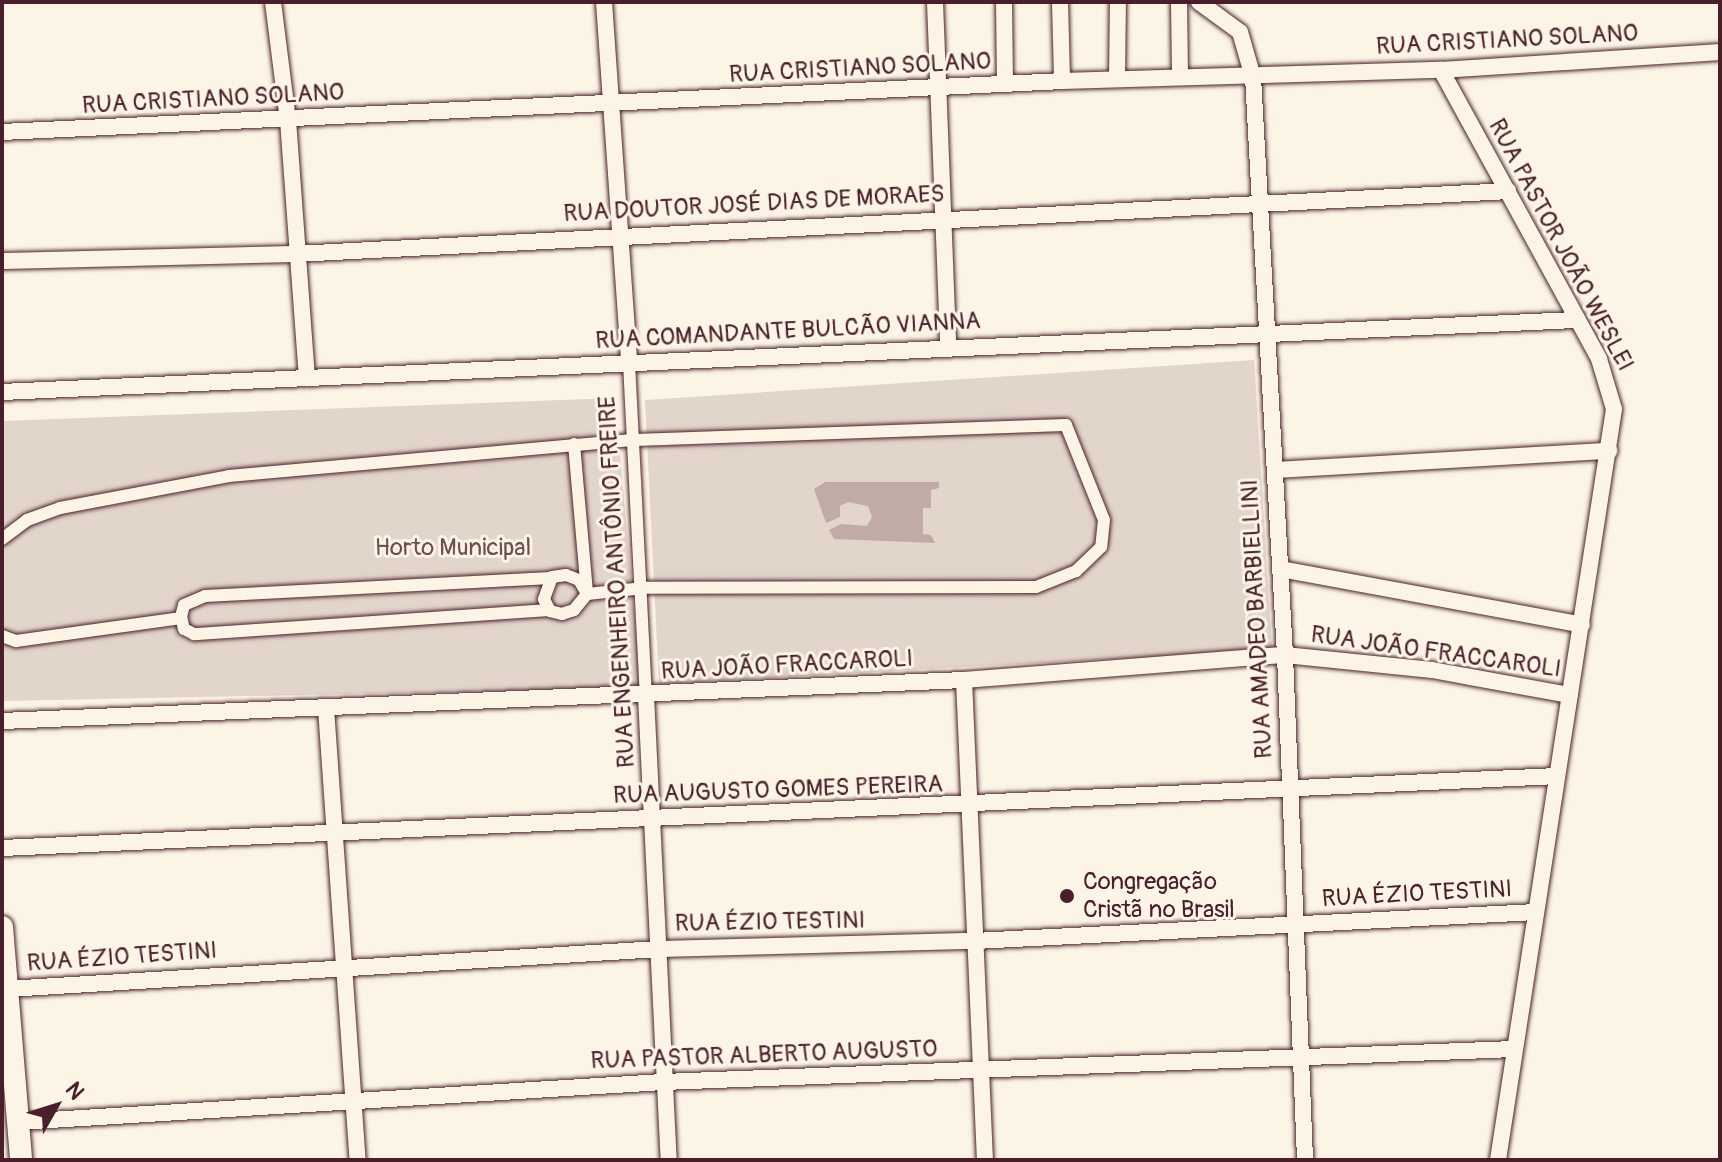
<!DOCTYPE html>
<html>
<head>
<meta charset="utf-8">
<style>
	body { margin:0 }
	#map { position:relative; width:1722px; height:1162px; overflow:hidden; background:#fcf5e5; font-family:Pangolin,sans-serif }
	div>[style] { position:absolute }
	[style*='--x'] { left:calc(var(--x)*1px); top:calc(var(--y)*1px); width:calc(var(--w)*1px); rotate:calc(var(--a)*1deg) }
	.green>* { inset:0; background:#e2d5ca }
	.water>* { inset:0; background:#c0aca5 }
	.roads { filter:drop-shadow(0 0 2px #4a1f2b) drop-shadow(0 0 2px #4a1f2b) }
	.pedestrian>* { height:12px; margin:-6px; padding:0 6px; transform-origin:6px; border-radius:6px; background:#fcf5e5 }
	.minor>* { height:16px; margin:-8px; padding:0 8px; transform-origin:8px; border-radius:8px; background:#fcf5e5 }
	.secondary>* { height:22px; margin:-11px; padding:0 11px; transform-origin:11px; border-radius:11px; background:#fcf5e5 }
	.dots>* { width:22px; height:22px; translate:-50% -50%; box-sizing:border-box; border:4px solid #fcf5e5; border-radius:50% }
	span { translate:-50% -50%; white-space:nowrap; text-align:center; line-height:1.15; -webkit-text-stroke:6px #fcf5e5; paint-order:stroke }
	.street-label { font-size:24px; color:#4a1f2b }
	.park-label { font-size:24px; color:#704c53 }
	.poi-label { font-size:24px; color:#4a1f2b }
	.left { translate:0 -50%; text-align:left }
	.frame { position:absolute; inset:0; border:4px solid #4a1f2b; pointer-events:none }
	.north { position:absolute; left:16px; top:1066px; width:80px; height:80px; -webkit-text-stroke:6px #fcf5e5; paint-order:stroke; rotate:51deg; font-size:22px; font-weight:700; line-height:32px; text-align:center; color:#4a1f2b }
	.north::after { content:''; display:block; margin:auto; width:28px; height:36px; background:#4a1f2b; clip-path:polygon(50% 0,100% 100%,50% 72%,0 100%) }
</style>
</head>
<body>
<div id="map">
	<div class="green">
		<i style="clip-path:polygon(1254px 360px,1272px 650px,659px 684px,645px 400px)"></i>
		<i style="clip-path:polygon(615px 398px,641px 688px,4px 701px,2px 421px)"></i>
	</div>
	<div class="water">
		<i style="clip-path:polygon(825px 482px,939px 482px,939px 488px,931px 490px,931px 508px,923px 508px,923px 534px,931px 535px,935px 543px,834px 539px,829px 530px,841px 524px,867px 526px,872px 517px,868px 506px,848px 502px,840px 506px,840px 517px,826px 523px,814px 489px)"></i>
	</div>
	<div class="roads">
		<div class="pedestrian">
			<i style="--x:629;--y:363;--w:333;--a:87.1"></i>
			<i style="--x:574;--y:444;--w:151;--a:85"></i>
			<i style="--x:587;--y:594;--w:21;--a:129"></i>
			<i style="--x:574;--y:610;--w:13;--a:162"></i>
			<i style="--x:562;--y:614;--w:12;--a:-166"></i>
			<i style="--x:550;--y:611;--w:13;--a:-117"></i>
			<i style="--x:544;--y:599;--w:23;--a:-70"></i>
			<i style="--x:552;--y:577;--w:14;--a:-8"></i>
			<i style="--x:566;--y:575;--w:14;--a:21"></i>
			<i style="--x:579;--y:580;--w:16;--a:60"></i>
			<i style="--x:2;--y:539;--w:31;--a:-37"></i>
			<i style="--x:27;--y:520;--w:35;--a:-20"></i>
			<i style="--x:60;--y:508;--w:172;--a:-10.7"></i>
			<i style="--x:229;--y:476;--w:407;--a:-5.1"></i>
			<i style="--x:634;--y:440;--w:432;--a:-2"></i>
			<i style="--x:1066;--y:425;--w:102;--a:68.2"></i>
			<i style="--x:1104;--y:520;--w:27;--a:96"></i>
			<i style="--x:1101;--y:547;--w:35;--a:136"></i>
			<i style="--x:1076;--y:571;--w:43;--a:158.2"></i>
			<i style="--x:1036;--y:587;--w:392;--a:179.9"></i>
			<i style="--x:644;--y:588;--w:57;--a:174"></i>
			<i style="--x:549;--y:610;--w:356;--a:176.1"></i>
			<i style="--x:194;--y:634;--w:11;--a:-153"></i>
			<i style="--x:184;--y:629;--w:12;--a:-104"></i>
			<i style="--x:181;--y:617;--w:12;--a:-76"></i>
			<i style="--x:184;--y:605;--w:23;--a:-23"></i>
			<i style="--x:205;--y:596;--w:346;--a:-3"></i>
			<i style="--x:2;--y:636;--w:15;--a:20"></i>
			<i style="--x:16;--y:641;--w:167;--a:-7.9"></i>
		</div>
		<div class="minor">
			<i style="--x:273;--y:2;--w:119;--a:82.8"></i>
			<i style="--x:288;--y:120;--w:259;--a:85.8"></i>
			<i style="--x:604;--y:2;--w:362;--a:86"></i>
			<i style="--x:935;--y:2;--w:346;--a:87.8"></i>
			<i style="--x:1004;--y:2;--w:82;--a:89.3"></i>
			<i style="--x:1060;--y:2;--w:79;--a:88.5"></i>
			<i style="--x:1179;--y:2;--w:75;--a:89.2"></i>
			<i style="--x:1199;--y:2;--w:51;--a:36.2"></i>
			<i style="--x:1240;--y:32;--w:47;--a:73.9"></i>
			<i style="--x:1253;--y:77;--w:579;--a:86.83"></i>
			<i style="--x:1285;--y:655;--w:505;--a:87.73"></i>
			<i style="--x:1441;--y:70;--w:329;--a:61.3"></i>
			<i style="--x:1599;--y:359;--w:52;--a:73.3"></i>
			<i style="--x:1614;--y:409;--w:760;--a:98.78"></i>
			<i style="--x:1117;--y:79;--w:77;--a:-89.3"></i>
			<i style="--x:2;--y:132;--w:1061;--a:-2.75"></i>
			<i style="--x:1062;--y:81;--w:379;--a:-1.7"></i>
			<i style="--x:1441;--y:70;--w:280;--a:-3.7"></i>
			<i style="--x:2;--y:261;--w:293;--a:-1.4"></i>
			<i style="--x:295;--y:254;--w:1215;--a:-2.97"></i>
			<i style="--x:2;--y:392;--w:1577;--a:-2.62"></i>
			<i style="--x:1275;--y:470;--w:335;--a:-3.3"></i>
			<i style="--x:1281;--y:569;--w:306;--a:10.5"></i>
			<i style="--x:964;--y:680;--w:480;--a:87.5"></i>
			<i style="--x:646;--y:696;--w:465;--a:87.2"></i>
			<i style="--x:326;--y:708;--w:453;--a:86"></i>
			<i style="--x:2;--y:721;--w:963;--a:-2.44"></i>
			<i style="--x:964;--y:680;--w:322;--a:-4.5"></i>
			<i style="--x:1285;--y:655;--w:148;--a:5.8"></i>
			<i style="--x:1432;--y:670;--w:140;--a:10.3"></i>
			<i style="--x:2;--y:848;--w:1556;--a:-2.65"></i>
			<i style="--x:7;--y:989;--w:653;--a:-3.51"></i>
			<i style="--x:659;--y:949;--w:316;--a:-1.5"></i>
			<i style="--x:975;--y:941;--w:561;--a:-2.96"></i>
			<i style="--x:18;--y:1122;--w:646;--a:-3.55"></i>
			<i style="--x:663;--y:1082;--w:851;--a:-2.22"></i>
		</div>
		<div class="secondary">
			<i style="--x:2;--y:927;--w:234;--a:85.3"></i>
		</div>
	</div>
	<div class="dots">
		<i style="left:1067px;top:896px;background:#4a1f2b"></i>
	</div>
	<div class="street-label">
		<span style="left:1507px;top:40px;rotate:-3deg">RUA CRISTIANO SOLANO</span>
		<span style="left:860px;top:68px;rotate:-3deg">RUA CRISTIANO SOLANO</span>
		<span style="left:213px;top:99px;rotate:-3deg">RUA CRISTIANO SOLANO</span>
		<span style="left:754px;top:204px;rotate:-3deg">RUA DOUTOR JOSÉ DIAS DE MORAES</span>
		<span style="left:1561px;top:245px;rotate:62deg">RUA PASTOR JOÃO WESLEI</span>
		<span style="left:788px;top:331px;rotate:-3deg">RUA COMANDANTE BULCÃO VIANNA</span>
		<span style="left:617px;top:582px;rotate:-93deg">RUA ENGENHEIRO ANTÔNIO FREIRE</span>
		<span style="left:1257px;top:619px;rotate:-93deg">RUA AMADEO BARBIELLINI</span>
		<span style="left:1436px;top:652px;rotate:8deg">RUA JOÃO FRACCAROLI</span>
		<span style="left:787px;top:665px;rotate:-3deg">RUA JOÃO FRACCAROLI</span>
		<span style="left:778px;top:790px;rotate:-2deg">RUA AUGUSTO GOMES PEREIRA</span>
		<span style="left:1417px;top:894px;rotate:-3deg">RUA ÉZIO TESTINI</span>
		<span style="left:770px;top:922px;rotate:-1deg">RUA ÉZIO TESTINI</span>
		<span style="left:122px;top:957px;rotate:-4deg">RUA ÉZIO TESTINI</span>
		<span style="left:764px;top:1055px;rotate:-2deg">RUA PASTOR ALBERTO AUGUSTO</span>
	</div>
	<div class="park-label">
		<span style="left:453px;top:548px">Horto Municipal</span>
	</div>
	<div class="poi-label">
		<span class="left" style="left:1083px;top:896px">Congregação<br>Cristã no Brasil</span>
	</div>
	<div class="frame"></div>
	<div class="north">N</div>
</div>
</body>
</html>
